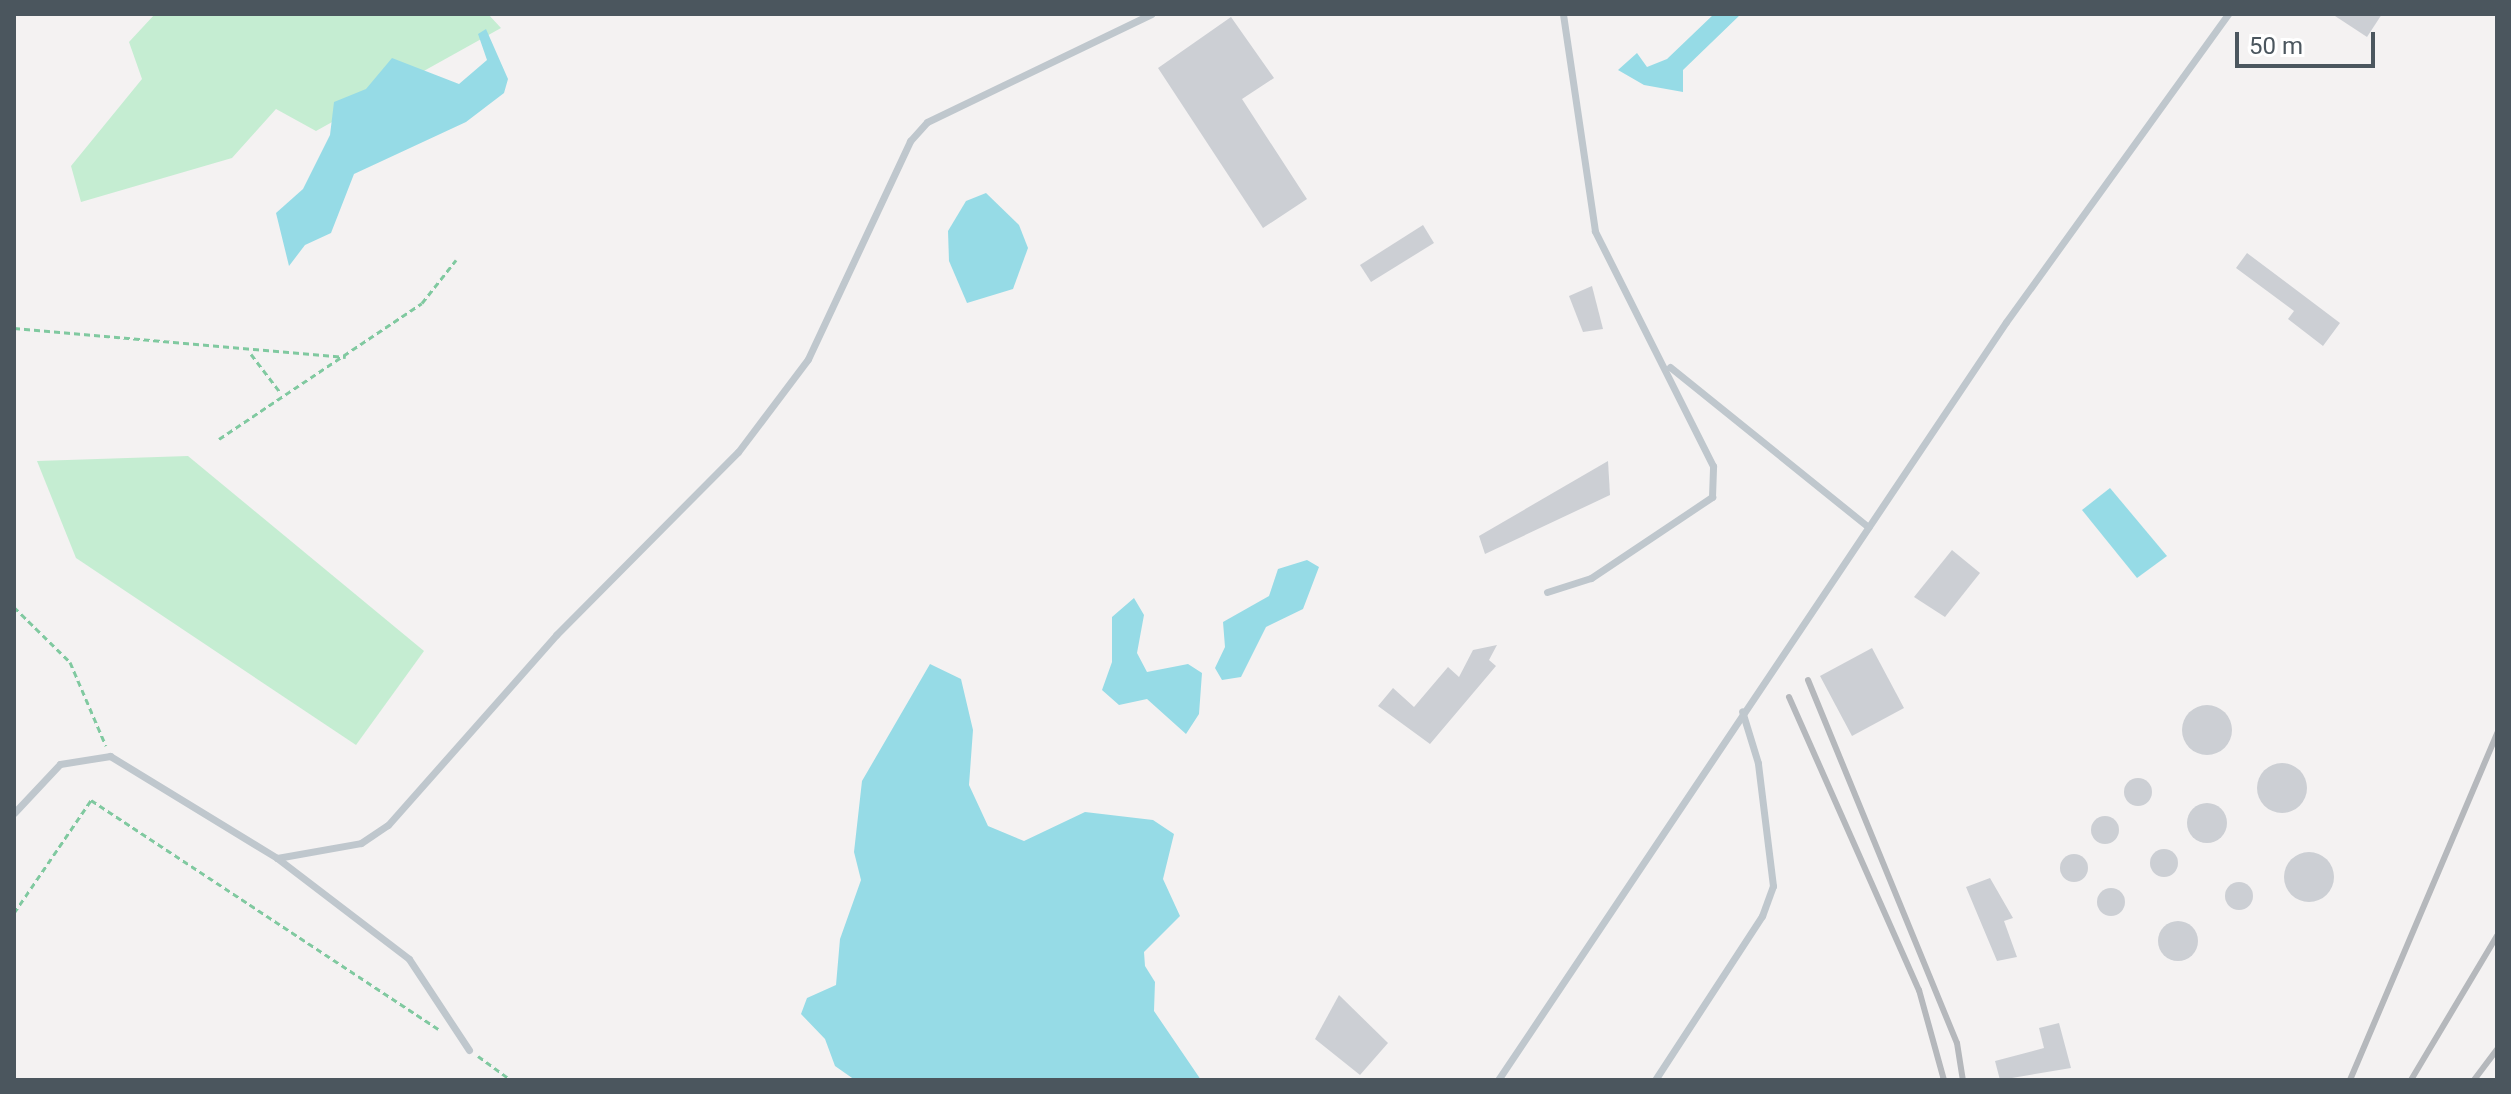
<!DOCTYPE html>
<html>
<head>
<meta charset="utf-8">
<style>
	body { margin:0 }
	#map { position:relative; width:2511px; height:1094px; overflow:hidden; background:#f4f2f2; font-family:Roboto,sans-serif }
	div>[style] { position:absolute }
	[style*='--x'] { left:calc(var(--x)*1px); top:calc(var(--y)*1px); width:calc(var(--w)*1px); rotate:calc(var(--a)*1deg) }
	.green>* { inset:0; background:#c5edd2 }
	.water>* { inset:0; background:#96dbe6 }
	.building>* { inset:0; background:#cccfd4 }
	.round { border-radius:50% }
	.path>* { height:3px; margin-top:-1.5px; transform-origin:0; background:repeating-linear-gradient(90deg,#80c9a0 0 6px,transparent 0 10px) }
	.service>* { height:7px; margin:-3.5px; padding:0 3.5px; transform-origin:3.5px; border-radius:3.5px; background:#bfc7cd }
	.rail>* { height:6px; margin:-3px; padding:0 3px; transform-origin:3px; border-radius:3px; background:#b5b8bc }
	span { translate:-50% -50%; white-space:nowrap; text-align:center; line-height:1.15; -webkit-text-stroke:6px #fff; paint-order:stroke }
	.frame { position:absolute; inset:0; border:16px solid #4b565e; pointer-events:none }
	.scale { position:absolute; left:2235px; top:32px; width:140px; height:36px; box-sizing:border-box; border:4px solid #4b565e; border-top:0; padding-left:10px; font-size:24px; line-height:28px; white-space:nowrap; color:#4b565e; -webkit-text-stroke:6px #fff; paint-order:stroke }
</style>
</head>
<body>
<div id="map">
	<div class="green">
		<i style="clip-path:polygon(155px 14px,488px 14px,501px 28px,316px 131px,276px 109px,232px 158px,81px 202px,71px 166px,142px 79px,129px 42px)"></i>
		<i style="clip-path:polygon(188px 456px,424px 651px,356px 745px,76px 558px,37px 461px)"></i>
	</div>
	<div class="water">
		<i style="clip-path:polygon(1714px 14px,1741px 14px,1683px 70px,1683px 92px,1644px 85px,1618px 70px,1637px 53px,1647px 67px,1667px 59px)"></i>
		<i style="clip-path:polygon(486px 29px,508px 79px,504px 93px,466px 122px,354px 174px,331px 233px,305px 245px,289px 266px,276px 213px,303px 189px,330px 135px,334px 102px,366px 89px,392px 58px,459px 84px,487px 60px,478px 34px)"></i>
		<i style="clip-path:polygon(986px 193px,1019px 225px,1028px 248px,1013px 289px,967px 303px,949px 261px,948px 231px,966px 201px)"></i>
		<i style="clip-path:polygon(2110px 488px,2167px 556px,2137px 578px,2082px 510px)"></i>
		<i style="clip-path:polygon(1307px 560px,1319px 567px,1303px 609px,1266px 627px,1241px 677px,1222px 680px,1215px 668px,1225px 647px,1223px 622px,1269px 596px,1278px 569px)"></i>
		<i style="clip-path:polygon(1134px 598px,1144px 615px,1137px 653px,1147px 672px,1188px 664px,1202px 673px,1199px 714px,1186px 734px,1147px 699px,1119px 705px,1102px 690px,1112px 662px,1112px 617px)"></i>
		<i style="clip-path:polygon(930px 664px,961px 679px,973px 730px,969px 785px,988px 826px,1024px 841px,1085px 812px,1153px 820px,1174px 834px,1163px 879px,1180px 916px,1144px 952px,1145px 966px,1155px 982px,1154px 1011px,1201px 1080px,855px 1080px,835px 1066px,825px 1039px,801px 1014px,807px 998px,836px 985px,840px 939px,861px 880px,854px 852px,862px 781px)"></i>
	</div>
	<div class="building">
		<i style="clip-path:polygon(2332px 14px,2382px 14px,2367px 37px)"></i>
		<i style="clip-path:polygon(1231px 17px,1274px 78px,1242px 99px,1307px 199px,1263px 228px,1158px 68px)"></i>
		<i style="clip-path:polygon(1423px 225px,1434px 243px,1371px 282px,1360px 265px)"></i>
		<i style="clip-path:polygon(2247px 253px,2340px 323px,2323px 346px,2288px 319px,2294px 311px,2236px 268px)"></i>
		<i style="clip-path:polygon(1592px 286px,1603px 329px,1583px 332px,1569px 296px)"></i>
		<i style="clip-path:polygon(1608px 461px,1610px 495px,1485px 554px,1479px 536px)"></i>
		<i style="clip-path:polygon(1952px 550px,1980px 573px,1945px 617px,1914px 597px)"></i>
		<i style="clip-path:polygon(1497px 645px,1489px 660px,1496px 666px,1430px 744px,1378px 706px,1393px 688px,1414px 707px,1448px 667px,1459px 677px,1473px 650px)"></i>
		<i style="clip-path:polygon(1872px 648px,1904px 708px,1852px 736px,1820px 676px)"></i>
		<i class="round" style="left:2182px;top:705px;width:50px;height:50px"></i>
		<i class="round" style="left:2257px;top:763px;width:50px;height:50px"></i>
		<i class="round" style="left:2124px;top:778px;width:28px;height:28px"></i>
		<i class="round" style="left:2187px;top:803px;width:40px;height:40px"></i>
		<i class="round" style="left:2091px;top:816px;width:28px;height:28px"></i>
		<i class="round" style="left:2150px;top:849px;width:28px;height:28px"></i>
		<i class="round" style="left:2284px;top:852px;width:50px;height:50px"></i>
		<i class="round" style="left:2060px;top:854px;width:28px;height:28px"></i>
		<i style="clip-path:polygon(1990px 878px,2013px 918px,2004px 921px,2017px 957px,1997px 961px,1966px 887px)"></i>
		<i class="round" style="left:2225px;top:882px;width:28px;height:28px"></i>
		<i class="round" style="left:2097px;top:888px;width:28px;height:28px"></i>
		<i class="round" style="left:2158px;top:921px;width:40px;height:40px"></i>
		<i style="clip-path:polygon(1339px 995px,1388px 1043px,1360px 1075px,1315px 1039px)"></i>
		<i style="clip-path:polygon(2059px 1023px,2071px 1068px,2000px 1080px,1995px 1061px,2044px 1048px,2039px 1028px)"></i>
	</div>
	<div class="path">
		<i style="--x:14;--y:328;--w:333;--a:5"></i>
		<i style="--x:251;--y:354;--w:48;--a:52.7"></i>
		<i style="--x:219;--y:439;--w:244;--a:-33.8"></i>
		<i style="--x:422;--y:303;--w:55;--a:-51.7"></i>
		<i style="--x:14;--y:607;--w:78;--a:44.5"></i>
		<i style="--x:70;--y:662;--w:91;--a:66.8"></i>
		<i style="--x:14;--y:913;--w:137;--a:-55.7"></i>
		<i style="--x:91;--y:800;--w:416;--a:33.4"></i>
		<i style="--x:478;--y:1056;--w:41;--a:36"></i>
	</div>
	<div class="service">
		<i style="--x:1670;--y:367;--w:255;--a:38.9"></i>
		<i style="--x:1547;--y:592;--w:46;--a:-17.7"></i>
		<i style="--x:1591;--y:578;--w:146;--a:-33.8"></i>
		<i style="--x:1712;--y:497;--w:31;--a:-88"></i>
		<i style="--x:1713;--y:466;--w:263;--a:-116.7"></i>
		<i style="--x:1595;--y:231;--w:219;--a:-98.4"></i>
		<i style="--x:14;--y:813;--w:67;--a:-46.8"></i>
		<i style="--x:60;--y:764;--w:51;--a:-9.1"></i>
		<i style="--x:110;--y:756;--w:196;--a:31.4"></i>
		<i style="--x:277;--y:858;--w:85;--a:-10.1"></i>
		<i style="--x:361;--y:843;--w:32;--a:-34"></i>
		<i style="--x:388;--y:825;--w:254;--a:-48.5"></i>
		<i style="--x:556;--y:635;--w:258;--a:-45.2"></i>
		<i style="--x:738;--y:452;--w:116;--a:-53"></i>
		<i style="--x:808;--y:359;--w:241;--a:-64.9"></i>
		<i style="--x:910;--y:141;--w:25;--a:-48"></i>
		<i style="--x:927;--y:122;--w:249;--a:-25.7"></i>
		<i style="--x:277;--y:858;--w:166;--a:37.4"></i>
		<i style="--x:409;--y:959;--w:109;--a:56.6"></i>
		<i style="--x:1498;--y:1080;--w:912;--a:-56.17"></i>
		<i style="--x:2006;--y:322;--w:380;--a:-54.2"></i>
		<i style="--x:1655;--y:1080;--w:196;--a:-56.9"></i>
		<i style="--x:1762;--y:916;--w:32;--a:-70"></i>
		<i style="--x:1773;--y:886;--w:124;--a:-97"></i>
		<i style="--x:1758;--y:763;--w:54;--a:-107.1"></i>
	</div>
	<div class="rail">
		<i style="--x:1808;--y:680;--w:392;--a:67.7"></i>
		<i style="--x:1957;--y:1043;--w:37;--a:81"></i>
		<i style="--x:1789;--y:697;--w:321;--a:66.1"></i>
		<i style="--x:1919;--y:990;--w:93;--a:74.5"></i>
		<i style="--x:2350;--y:1080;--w:377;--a:-67"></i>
		<i style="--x:2411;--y:1080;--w:168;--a:-59.2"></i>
		<i style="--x:2474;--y:1080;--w:39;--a:-53"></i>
	</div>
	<div class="frame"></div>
	<div class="scale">50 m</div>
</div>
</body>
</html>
